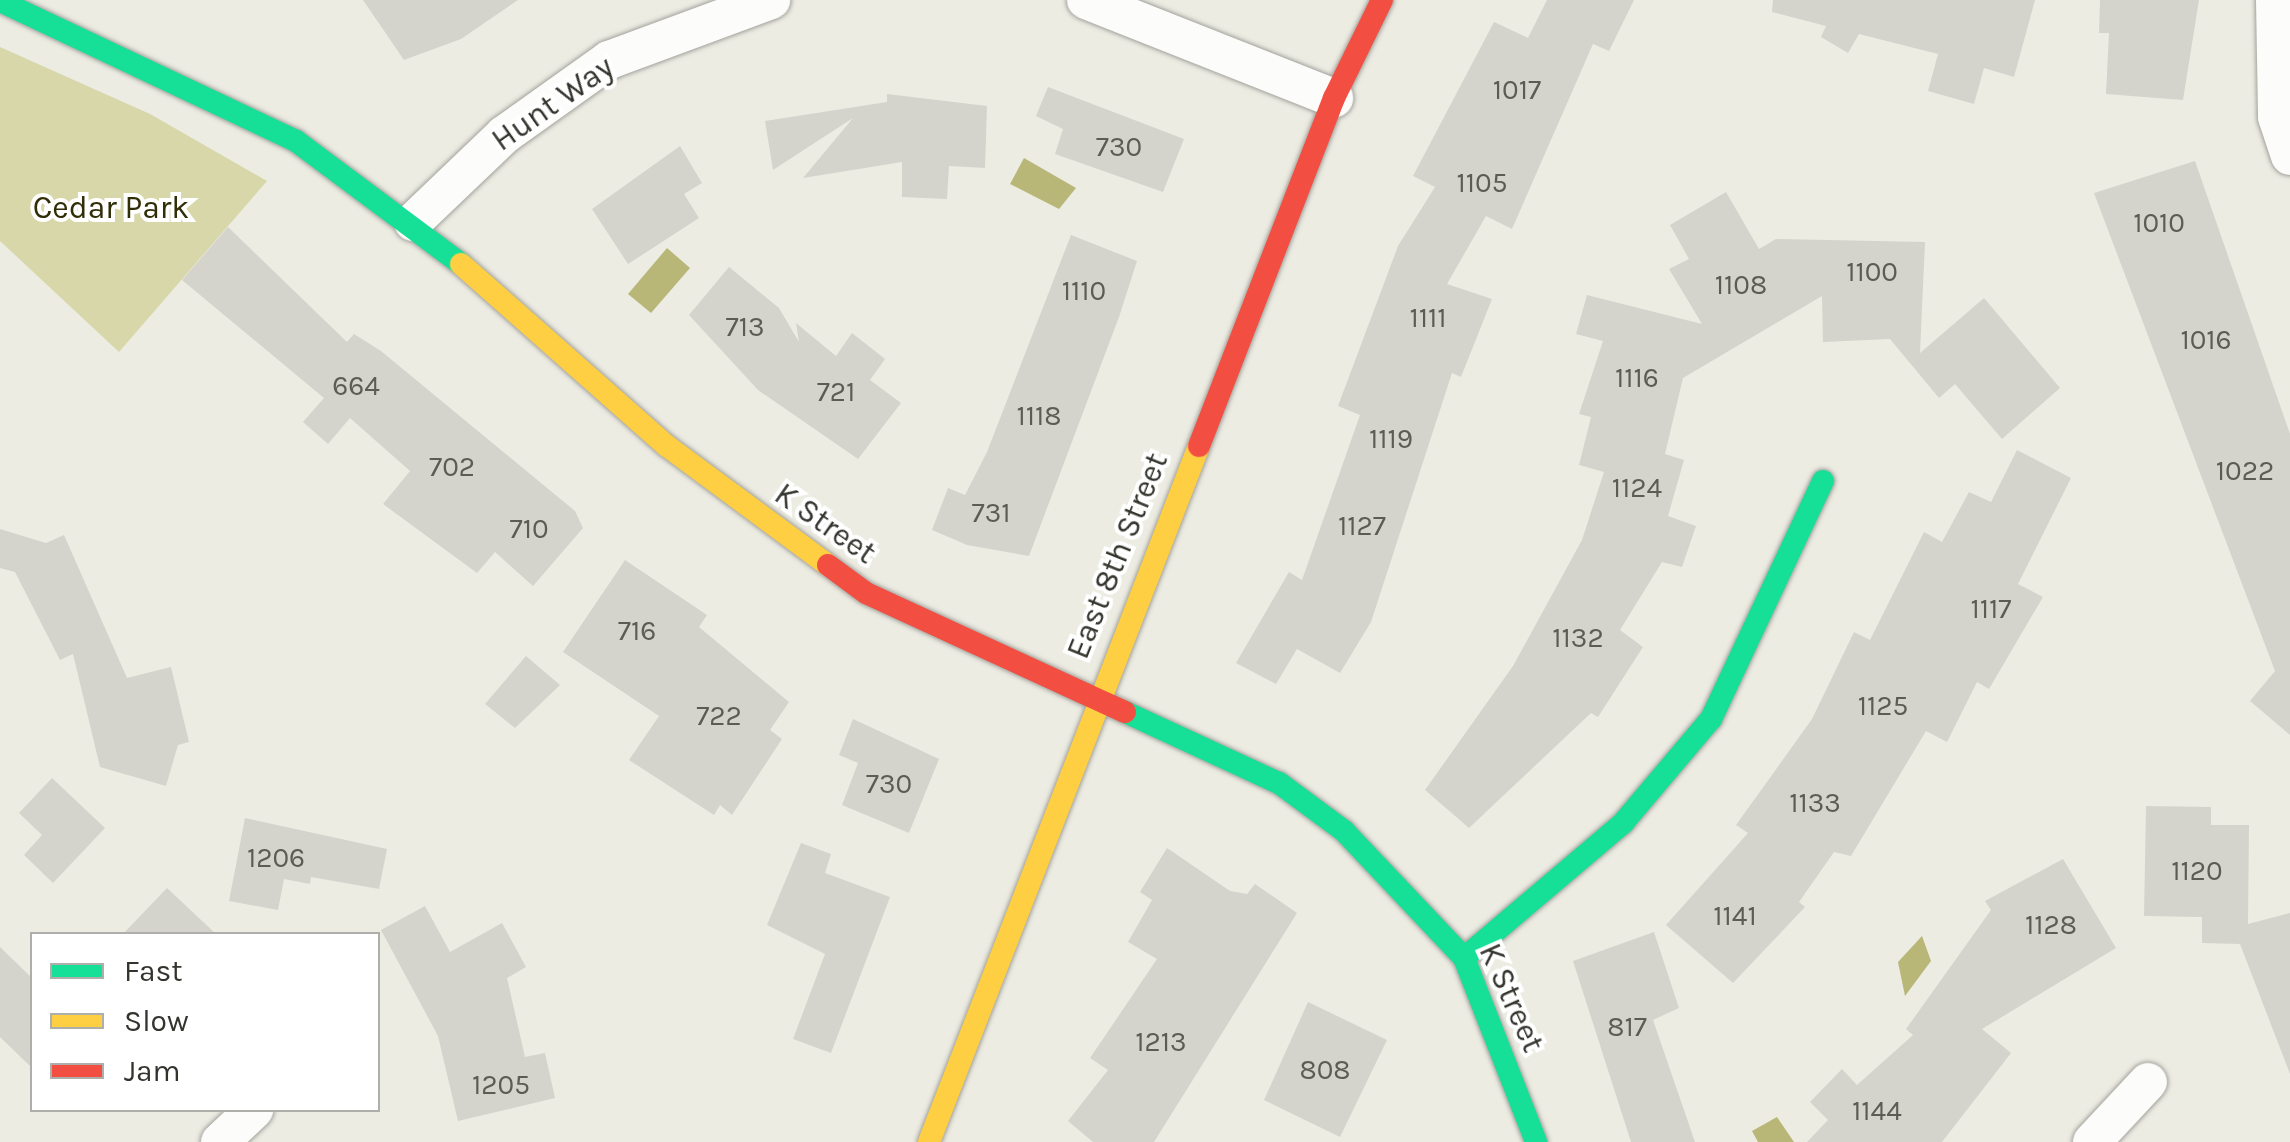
<!DOCTYPE html>
<html>
<head>
<meta charset="utf-8">
<style>
	body { margin:0 }
	#map { position:relative; width:2290px; height:1142px; overflow:hidden; background:#ecece3; font-family:Karla,sans-serif }
	div>[style] { position:absolute }
	[style*='--x'] { left:calc(var(--x)*1px); top:calc(var(--y)*1px); width:calc(var(--w)*1px); rotate:calc(var(--a)*1deg) }
	.green>* { inset:0; background:#d7d7aa }
	.water>* { inset:0; background:#b8b778 }
	.building>* { inset:0; background:#d4d4cd }
	.roads { filter:drop-shadow(0 0 2px #a3a39d) drop-shadow(0 0 2px #a3a39d) }
	.street>* { height:38px; margin:-19px; padding:0 19px; transform-origin:19px; border-radius:19px; background:#fcfcfb }
	.fast>* { height:22px; margin:-11px; padding:0 11px; transform-origin:11px; border-radius:11px; background:#16e098 }
	.slow>* { height:22px; margin:-11px; padding:0 11px; transform-origin:11px; border-radius:11px; background:#ffcf43 }
	.jam>* { height:22px; margin:-11px; padding:0 11px; transform-origin:11px; border-radius:11px; background:#f24e42 }
	span { translate:-50% -50%; white-space:nowrap; text-align:center; line-height:1.15; -webkit-text-stroke:8px #fff; paint-order:stroke }
	.number-label { font-size:28px; color:#5c5c56 }
	.number-label span { -webkit-text-stroke-width:0 }
	.street-label { font-size:32px; color:#34342e }
	.park-label { font-size:32px; color:#2f2e07 }
	.legend { position:absolute; left:30px; top:932px; width:350px; height:180px; box-sizing:border-box; background:#fff; border:2px solid #aeaeab; margin:0; padding:12px 18px; list-style:none; font-size:30px; color:#34342e }
	.legend li { display:flex; align-items:center; gap:20px; height:50px }
	.legend b { width:50px; border:2px solid #aeaeab }
</style>
</head>
<body>
<div id="map">
	<div class="green">
		<i style="clip-path:polygon(0 47px,150px 114px,267px 181px,119px 352px,0 241px)"></i>
	</div>
	<div class="water">
		<i style="clip-path:polygon(1024px 158px,1076px 188px,1059px 209px,1010px 184px)"></i>
		<i style="clip-path:polygon(667px 248px,690px 268px,651px 313px,628px 294px)"></i>
		<i style="clip-path:polygon(1922px 936px,1931px 961px,1905px 996px,1898px 962px)"></i>
		<i style="clip-path:polygon(1777px 1117px,1794px 1142px,1758px 1142px,1752px 1131px)"></i>
	</div>
	<div class="building">
		<i style="clip-path:polygon(363px 0,518px 0,461px 39px,404px 60px)"></i>
		<i style="clip-path:polygon(1547px 0,1634px 0,1609px 51px,1593px 44px,1512px 229px,1486px 216px,1447px 284px,1492px 299px,1461px 377px,1452px 373px,1371px 622px,1340px 673px,1297px 649px,1276px 684px,1236px 663px,1289px 572px,1302px 580px,1360px 415px,1338px 406px,1398px 246px,1435px 187px,1413px 176px,1494px 22px,1528px 38px)"></i>
		<i style="clip-path:polygon(1773px 0,2035px 0,2014px 77px,1984px 68px,1974px 104px,1928px 91px,1938px 54px,1859px 34px,1848px 53px,1821px 37px,1826px 26px,1772px 12px)"></i>
		<i style="clip-path:polygon(2100px 0,2199px 0,2183px 100px,2106px 94px,2109px 33px,2099px 33px)"></i>
		<i style="clip-path:polygon(1048px 87px,1184px 139px,1163px 192px,1055px 154px,1063px 129px,1036px 116px)"></i>
		<i style="clip-path:polygon(887px 94px,987px 106px,985px 168px,949px 166px,947px 199px,902px 197px,902px 162px,803px 178px,853px 118px,773px 170px,765px 121px,887px 102px)"></i>
		<i style="clip-path:polygon(680px 146px,702px 183px,684px 194px,699px 218px,628px 264px,592px 209px)"></i>
		<i style="clip-path:polygon(2195px 161px,2290px 434px,2290px 735px,2250px 701px,2275px 671px,2094px 193px)"></i>
		<i style="clip-path:polygon(1726px 192px,1759px 249px,1776px 239px,1925px 242px,1920px 353px,1984px 298px,2060px 388px,2002px 439px,1955px 384px,1939px 398px,1890px 339px,1823px 342px,1822px 296px,1683px 378px,1665px 454px,1684px 460px,1668px 516px,1696px 526px,1682px 567px,1662px 562px,1620px 630px,1643px 647px,1598px 717px,1591px 713px,1469px 828px,1425px 790px,1513px 666px,1582px 540px,1604px 472px,1579px 465px,1591px 417px,1579px 414px,1603px 341px,1576px 334px,1587px 295px,1702px 324px,1669px 269px,1689px 259px,1670px 225px)"></i>
		<i style="clip-path:polygon(228px 227px,347px 342px,354px 334px,381px 351px,575px 511px,583px 528px,533px 586px,495px 552px,477px 573px,383px 504px,410px 471px,350px 418px,328px 444px,303px 422px,324px 398px,182px 280px)"></i>
		<i style="clip-path:polygon(1071px 235px,1137px 261px,1119px 317px,1029px 556px,967px 545px,932px 530px,948px 488px,965px 495px,987px 452px)"></i>
		<i style="clip-path:polygon(729px 267px,779px 308px,799px 342px,796px 323px,836px 356px,852px 333px,885px 359px,870px 380px,901px 403px,858px 459px,758px 390px,689px 315px)"></i>
		<i style="clip-path:polygon(2017px 450px,2071px 478px,2018px 584px,2043px 597px,1989px 689px,1977px 682px,1947px 742px,1926px 731px,1851px 856px,1834px 852px,1799px 902px,1805px 907px,1733px 983px,1666px 925px,1748px 833px,1736px 825px,1812px 719px,1854px 632px,1870px 640px,1924px 532px,1942px 542px,1969px 492px,1991px 502px)"></i>
		<i style="clip-path:polygon(0 529px,46px 543px,64px 535px,127px 678px,171px 667px,189px 742px,178px 745px,166px 786px,100px 767px,73px 654px,60px 660px,15px 572px,0 568px)"></i>
		<i style="clip-path:polygon(625px 560px,707px 615px,699px 627px,789px 702px,770px 730px,782px 739px,732px 815px,720px 805px,714px 815px,629px 760px,659px 716px,563px 652px)"></i>
		<i style="clip-path:polygon(526px 656px,560px 685px,515px 728px,485px 704px)"></i>
		<i style="clip-path:polygon(853px 719px,939px 759px,909px 833px,842px 805px,858px 763px,839px 755px)"></i>
		<i style="clip-path:polygon(52px 778px,105px 828px,53px 883px,24px 855px,42px 835px,19px 813px)"></i>
		<i style="clip-path:polygon(2146px 806px,2211px 807px,2211px 825px,2249px 825px,2248px 924px,2290px 913px,2290px 1074px,2240px 944px,2202px 943px,2202px 917px,2144px 916px)"></i>
		<i style="clip-path:polygon(245px 818px,387px 849px,379px 889px,311px 877px,310px 884px,284px 879px,278px 910px,229px 901px)"></i>
		<i style="clip-path:polygon(801px 843px,831px 854px,825px 873px,890px 897px,831px 1053px,793px 1039px,825px 954px,767px 925px)"></i>
		<i style="clip-path:polygon(1167px 848px,1230px 891px,1247px 894px,1255px 884px,1297px 913px,1154px 1142px,1093px 1142px,1068px 1121px,1108px 1070px,1090px 1058px,1157px 959px,1128px 942px,1152px 900px,1140px 892px)"></i>
		<i style="clip-path:polygon(2063px 859px,2116px 948px,1982px 1029px,2011px 1053px,1942px 1142px,1807px 1142px,1828px 1120px,1810px 1102px,1842px 1069px,1857px 1085px,1913px 1035px,1906px 1029px,1991px 910px,1985px 901px)"></i>
		<i style="clip-path:polygon(167px 888px,216px 934px,123px 934px)"></i>
		<i style="clip-path:polygon(425px 906px,450px 952px,502px 923px,526px 967px,507px 978px,525px 1057px,545px 1053px,555px 1098px,458px 1121px,438px 1036px,381px 930px)"></i>
		<i style="clip-path:polygon(1654px 932px,1679px 1008px,1653px 1020px,1695px 1142px,1631px 1142px,1573px 961px)"></i>
		<i style="clip-path:polygon(0 947px,32px 978px,32px 1068px,0 1037px)"></i>
		<i style="clip-path:polygon(1308px 1002px,1387px 1040px,1340px 1137px,1264px 1100px)"></i>
	</div>
	<div class="roads">
		<div class="street">
			<i style="--x:1086;--y:0;--w:267;--a:21.6"></i>
			<i style="--x:2275;--y:0;--w:117;--a:89"></i>
			<i style="--x:2277;--y:117;--w:41;--a:71.6"></i>
			<i style="--x:413;--y:222;--w:126;--a:-43.7"></i>
			<i style="--x:504;--y:135;--w:129;--a:-35.5"></i>
			<i style="--x:609;--y:60;--w:173;--a:-20.3"></i>
			<i style="--x:220;--y:1142;--w:47;--a:-43.3"></i>
			<i style="--x:2092;--y:1142;--w:82;--a:-47"></i>
		</div>
		<div class="fast">
			<i style="--x:0;--y:1;--w:327;--a:25.3"></i>
			<i style="--x:296;--y:141;--w:206;--a:36.7"></i>
			<i style="--x:1125;--y:712;--w:170;--a:24.8"></i>
			<i style="--x:1279;--y:783;--w:81;--a:36.4"></i>
			<i style="--x:1344;--y:831;--w:175;--a:46.6"></i>
			<i style="--x:1464;--y:958;--w:198;--a:68.6"></i>
			<i style="--x:1464;--y:958;--w:209;--a:-40.3"></i>
			<i style="--x:1623;--y:823;--w:136;--a:-49.8"></i>
			<i style="--x:1711;--y:719;--w:263;--a:-64.8"></i>
		</div>
		<div class="slow">
			<i style="--x:461;--y:264;--w:275;--a:41.5"></i>
			<i style="--x:667;--y:446;--w:200;--a:36.5"></i>
			<i style="--x:929;--y:1142;--w:747;--a:-68.8"></i>
		</div>
		<div class="jam">
			<i style="--x:1199;--y:446;--w:373;--a:-68.8"></i>
			<i style="--x:1334;--y:98;--w:109;--a:-63.9"></i>
			<i style="--x:828;--y:565;--w:47;--a:36.4"></i>
			<i style="--x:866;--y:593;--w:285;--a:24.7"></i>
		</div>
	</div>
	<div class="number-label">
		<span style="left:1517px;top:90px">1017</span>
		<span style="left:1119px;top:147px">730</span>
		<span style="left:1482px;top:183px">1105</span>
		<span style="left:2159px;top:223px">1010</span>
		<span style="left:1872px;top:272px">1100</span>
		<span style="left:1741px;top:285px">1108</span>
		<span style="left:1084px;top:291px">1110</span>
		<span style="left:1428px;top:318px">1111</span>
		<span style="left:745px;top:327px">713</span>
		<span style="left:2206px;top:340px">1016</span>
		<span style="left:1637px;top:378px">1116</span>
		<span style="left:356px;top:386px">664</span>
		<span style="left:836px;top:392px">721</span>
		<span style="left:1039px;top:416px">1118</span>
		<span style="left:1391px;top:439px">1119</span>
		<span style="left:452px;top:467px">702</span>
		<span style="left:2245px;top:471px">1022</span>
		<span style="left:1637px;top:488px">1124</span>
		<span style="left:991px;top:513px">731</span>
		<span style="left:1362px;top:526px">1127</span>
		<span style="left:529px;top:529px">710</span>
		<span style="left:1991px;top:609px">1117</span>
		<span style="left:637px;top:631px">716</span>
		<span style="left:1578px;top:638px">1132</span>
		<span style="left:1883px;top:706px">1125</span>
		<span style="left:719px;top:716px">722</span>
		<span style="left:889px;top:784px">730</span>
		<span style="left:1815px;top:803px">1133</span>
		<span style="left:276px;top:858px">1206</span>
		<span style="left:2197px;top:871px">1120</span>
		<span style="left:1735px;top:916px">1141</span>
		<span style="left:2051px;top:925px">1128</span>
		<span style="left:1627px;top:1027px">817</span>
		<span style="left:1161px;top:1042px">1213</span>
		<span style="left:1325px;top:1070px">808</span>
		<span style="left:501px;top:1085px">1205</span>
		<span style="left:1877px;top:1111px">1144</span>
	</div>
	<div class="street-label">
		<span style="left:553px;top:104px;rotate:-35deg">Hunt Way</span>
		<span style="left:825px;top:524px;rotate:35deg">K Street</span>
		<span style="left:1118px;top:556px;rotate:-68deg">East 8th Street</span>
		<span style="left:1511px;top:998px;rotate:66deg">K Street</span>
	</div>
	<div class="park-label">
		<span style="left:111px;top:208px">Cedar Park</span>
	</div>
	<ul class="legend">
	<li><b style="height:12px;background:#16e098"></b>Fast</li>
	<li><b style="height:12px;background:#ffcf43"></b>Slow</li>
	<li><b style="height:12px;background:#f24e42"></b>Jam</li>
	</ul>
</div>
</body>
</html>
